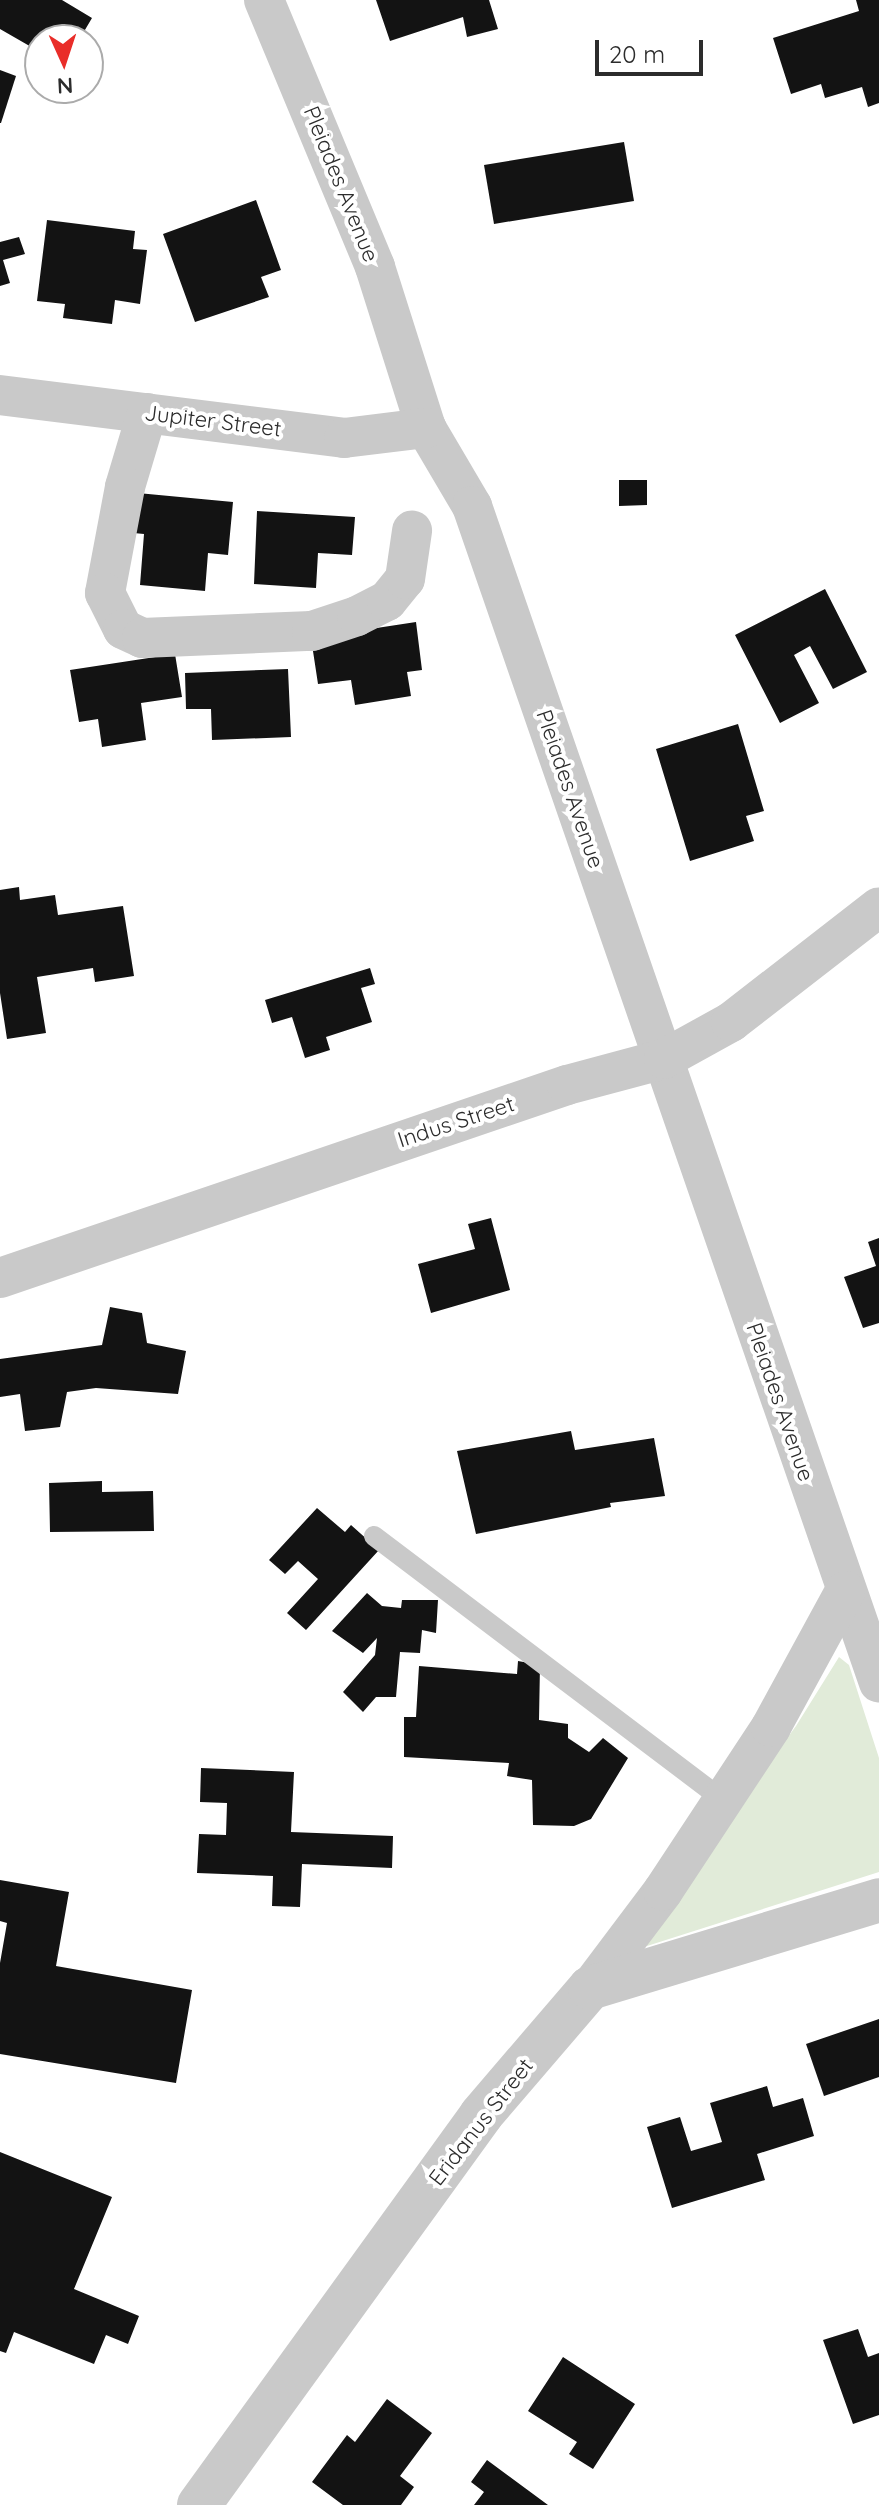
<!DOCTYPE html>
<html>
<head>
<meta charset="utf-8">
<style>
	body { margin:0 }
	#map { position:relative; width:879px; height:2505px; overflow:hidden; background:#fff; font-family:Quicksand,sans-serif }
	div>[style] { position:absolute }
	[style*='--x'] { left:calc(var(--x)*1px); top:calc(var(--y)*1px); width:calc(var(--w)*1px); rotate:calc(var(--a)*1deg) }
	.green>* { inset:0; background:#e1ebd9 }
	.building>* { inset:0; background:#131313 }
	.service>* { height:20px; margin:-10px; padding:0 10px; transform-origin:10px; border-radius:10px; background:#c9c9c9 }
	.minor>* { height:40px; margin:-20px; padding:0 20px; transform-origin:20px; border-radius:20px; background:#c9c9c9 }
	.tertiary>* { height:44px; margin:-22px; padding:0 22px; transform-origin:22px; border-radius:22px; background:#c9c9c9 }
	span { translate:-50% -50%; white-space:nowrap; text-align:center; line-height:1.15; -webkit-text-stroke:8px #fff; paint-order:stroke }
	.street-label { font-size:22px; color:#2c2c2c }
	.north { position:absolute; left:24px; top:24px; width:80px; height:80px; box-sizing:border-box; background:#fff; border:2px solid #ababab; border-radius:50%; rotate:177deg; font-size:22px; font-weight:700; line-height:32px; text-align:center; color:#2c2c2c }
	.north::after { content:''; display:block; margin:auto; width:28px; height:36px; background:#e92d29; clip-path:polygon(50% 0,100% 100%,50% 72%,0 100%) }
	.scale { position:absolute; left:595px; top:40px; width:108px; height:36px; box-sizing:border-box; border:4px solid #2c2c2c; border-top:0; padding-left:10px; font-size:24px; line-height:28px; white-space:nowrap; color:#2c2c2c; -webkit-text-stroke:6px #fff; paint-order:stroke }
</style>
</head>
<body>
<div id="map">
	<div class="green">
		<i style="clip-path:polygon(839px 1657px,849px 1665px,879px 1758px,879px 1872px,647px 1946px,640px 1938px,796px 1726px)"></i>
	</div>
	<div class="building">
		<i style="clip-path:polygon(0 0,62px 0,92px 18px,79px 40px,40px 40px,40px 52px,0 29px)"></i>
		<i style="clip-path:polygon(376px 0,489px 0,498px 29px,467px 37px,463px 17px,390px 41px)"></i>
		<i style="clip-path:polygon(856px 0,879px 0,879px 103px,868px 107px,862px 87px,825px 98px,821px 84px,791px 94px,773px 38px,859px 11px)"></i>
		<i style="clip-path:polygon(88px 53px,101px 60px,88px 82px)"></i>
		<i style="clip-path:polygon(0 70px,16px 76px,1px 123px,0 123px)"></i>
		<i style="clip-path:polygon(624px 142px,634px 201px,494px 224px,484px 165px)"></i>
		<i style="clip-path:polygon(256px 200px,281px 270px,261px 277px,269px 297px,195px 322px,163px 234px)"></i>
		<i style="clip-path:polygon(47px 220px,135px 231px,133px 249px,147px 250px,140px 304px,115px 300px,112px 324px,63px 318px,65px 304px,37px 301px)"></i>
		<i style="clip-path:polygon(19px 237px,25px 254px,3px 260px,10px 283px,0 286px,0 242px)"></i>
		<i style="clip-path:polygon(619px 480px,647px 480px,647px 505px,619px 506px)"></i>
		<i style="clip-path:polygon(127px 492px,233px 502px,228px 555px,208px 553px,205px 591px,140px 585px,144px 534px,123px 532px)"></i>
		<i style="clip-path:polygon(257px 511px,355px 517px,352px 555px,318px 553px,316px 588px,254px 584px)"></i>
		<i style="clip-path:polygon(825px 589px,867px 672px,833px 689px,810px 646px,794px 655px,819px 703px,780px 723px,735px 635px)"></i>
		<i style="clip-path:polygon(416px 622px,422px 670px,407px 672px,411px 696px,355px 705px,351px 680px,318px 684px,311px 638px)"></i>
		<i style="clip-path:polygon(175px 654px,182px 697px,141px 703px,146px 740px,102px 747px,98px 719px,79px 722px,70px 670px)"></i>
		<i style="clip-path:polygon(288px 669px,291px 737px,212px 740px,211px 709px,186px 709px,185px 673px)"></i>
		<i style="clip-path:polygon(738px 724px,764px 811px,746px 816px,754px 841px,690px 861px,656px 749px)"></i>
		<i style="clip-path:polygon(19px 887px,20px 900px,55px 895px,58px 915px,123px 906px,134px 976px,95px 982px,93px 968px,37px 977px,46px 1033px,7px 1039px,0 993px,0 890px)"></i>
		<i style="clip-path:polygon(370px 968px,375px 984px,361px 988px,372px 1022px,326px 1037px,330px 1050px,305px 1058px,292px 1017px,272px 1023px,265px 1000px)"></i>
		<i style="clip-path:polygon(491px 1218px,510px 1290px,431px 1313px,418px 1264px,475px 1249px,468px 1224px)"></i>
		<i style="clip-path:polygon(879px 1238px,879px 1323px,863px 1328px,844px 1277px,876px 1266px,868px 1242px)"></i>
		<i style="clip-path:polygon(110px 1307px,142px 1313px,147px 1343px,186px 1351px,178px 1394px,96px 1388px,67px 1392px,60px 1427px,25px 1431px,20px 1394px,0 1397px,0 1359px,102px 1345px)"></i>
		<i style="clip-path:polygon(571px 1431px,575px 1450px,654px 1438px,665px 1496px,610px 1503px,611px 1507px,476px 1534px,457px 1451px)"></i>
		<i style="clip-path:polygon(102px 1481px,102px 1492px,153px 1491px,154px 1531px,50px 1532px,49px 1483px)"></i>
		<i style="clip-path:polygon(317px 1508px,345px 1532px,351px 1525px,379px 1550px,306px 1630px,287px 1613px,318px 1579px,298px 1561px,285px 1574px,269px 1560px)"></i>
		<i style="clip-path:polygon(367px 1593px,382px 1606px,401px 1608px,402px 1600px,438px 1600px,436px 1633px,422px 1630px,420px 1653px,400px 1652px,396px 1697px,376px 1697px,363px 1712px,343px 1692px,375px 1655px,377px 1638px,363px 1653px,332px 1631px)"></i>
		<i style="clip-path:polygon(518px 1661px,540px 1665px,539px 1720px,568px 1724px,568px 1738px,589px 1752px,603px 1738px,628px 1758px,591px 1819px,574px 1826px,533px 1825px,532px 1780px,507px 1776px,509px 1763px,404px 1757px,404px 1717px,416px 1717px,419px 1666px,517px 1674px)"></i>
		<i style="clip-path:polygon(201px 1768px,294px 1772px,291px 1832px,393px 1836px,392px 1868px,302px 1864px,300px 1907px,272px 1906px,273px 1876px,197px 1873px,199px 1834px,226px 1835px,227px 1803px,200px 1802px)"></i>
		<i style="clip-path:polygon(0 1880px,69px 1892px,56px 1966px,192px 1990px,176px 2083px,0 2054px,0 1963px,7px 1923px,0 1921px)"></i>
		<i style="clip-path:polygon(879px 2019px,879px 2077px,824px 2096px,806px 2044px)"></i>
		<i style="clip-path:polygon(767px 2086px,773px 2107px,803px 2098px,814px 2136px,757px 2154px,765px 2180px,672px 2208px,647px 2127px,680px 2117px,691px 2151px,722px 2142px,710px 2103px)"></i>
		<i style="clip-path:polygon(0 2152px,112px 2197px,74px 2289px,139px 2316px,128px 2344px,106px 2335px,94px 2364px,14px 2332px,6px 2353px,0 2351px)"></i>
		<i style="clip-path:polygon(858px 2329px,868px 2357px,879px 2353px,879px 2415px,853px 2424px,823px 2340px)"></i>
		<i style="clip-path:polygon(563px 2357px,635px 2404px,593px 2469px,569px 2454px,577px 2442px,528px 2411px)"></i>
		<i style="clip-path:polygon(387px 2399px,432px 2433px,400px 2476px,414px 2487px,401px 2505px,343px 2505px,312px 2482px,347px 2435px,355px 2442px)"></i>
		<i style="clip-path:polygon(487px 2460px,548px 2505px,474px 2505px,484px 2492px,471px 2482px)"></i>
	</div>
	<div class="service">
		<i style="--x:374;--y:1536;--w:438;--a:37.1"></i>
	</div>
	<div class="minor">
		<i style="--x:264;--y:0;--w:289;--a:67.4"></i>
		<i style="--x:375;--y:267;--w:169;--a:72.4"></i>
		<i style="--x:426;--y:428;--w:91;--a:59.5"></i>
		<i style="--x:472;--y:506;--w:1245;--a:70.92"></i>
		<i style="--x:0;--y:395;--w:347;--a:7.1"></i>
		<i style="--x:344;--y:438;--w:83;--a:-7"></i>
		<i style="--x:147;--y:413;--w:77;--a:106.6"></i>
		<i style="--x:125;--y:487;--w:108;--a:100.7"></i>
		<i style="--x:105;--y:593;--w:40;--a:63.4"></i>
		<i style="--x:123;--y:629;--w:21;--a:25"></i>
		<i style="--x:142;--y:638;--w:170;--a:-2.4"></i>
		<i style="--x:312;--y:631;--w:47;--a:-18.4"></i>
		<i style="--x:357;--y:616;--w:34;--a:-27"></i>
		<i style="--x:387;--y:601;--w:28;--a:-51"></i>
		<i style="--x:405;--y:579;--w:49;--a:-81.7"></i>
		<i style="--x:0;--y:1278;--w:599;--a:-18.8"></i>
		<i style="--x:567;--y:1085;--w:100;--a:-15"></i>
		<i style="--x:664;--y:1059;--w:77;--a:-28.9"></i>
		<i style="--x:731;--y:1022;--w:187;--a:-37.8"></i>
		<i style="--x:590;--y:1988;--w:121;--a:-53"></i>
		<i style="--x:663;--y:1891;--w:196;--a:-56.6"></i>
		<i style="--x:771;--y:1727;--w:155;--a:-61.4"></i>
	</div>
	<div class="tertiary">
		<i style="--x:199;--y:2505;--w:481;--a:-54.1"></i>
		<i style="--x:481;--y:2115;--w:167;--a:-49.4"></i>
		<i style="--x:590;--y:1988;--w:302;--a:-16.9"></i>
	</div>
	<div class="street-label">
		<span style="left:341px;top:184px;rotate:68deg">Pleiades Avenue</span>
		<span style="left:213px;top:421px;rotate:7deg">Jupiter Street</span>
		<span style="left:570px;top:789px;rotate:71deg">Pleiades Avenue</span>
		<span style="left:456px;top:1122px;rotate:-18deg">Indus Street</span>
		<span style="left:780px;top:1402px;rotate:71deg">Pleiades Avenue</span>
		<span style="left:481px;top:2122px;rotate:-52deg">Eridanus Street</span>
	</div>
	<div class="north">N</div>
	<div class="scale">20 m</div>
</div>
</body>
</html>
